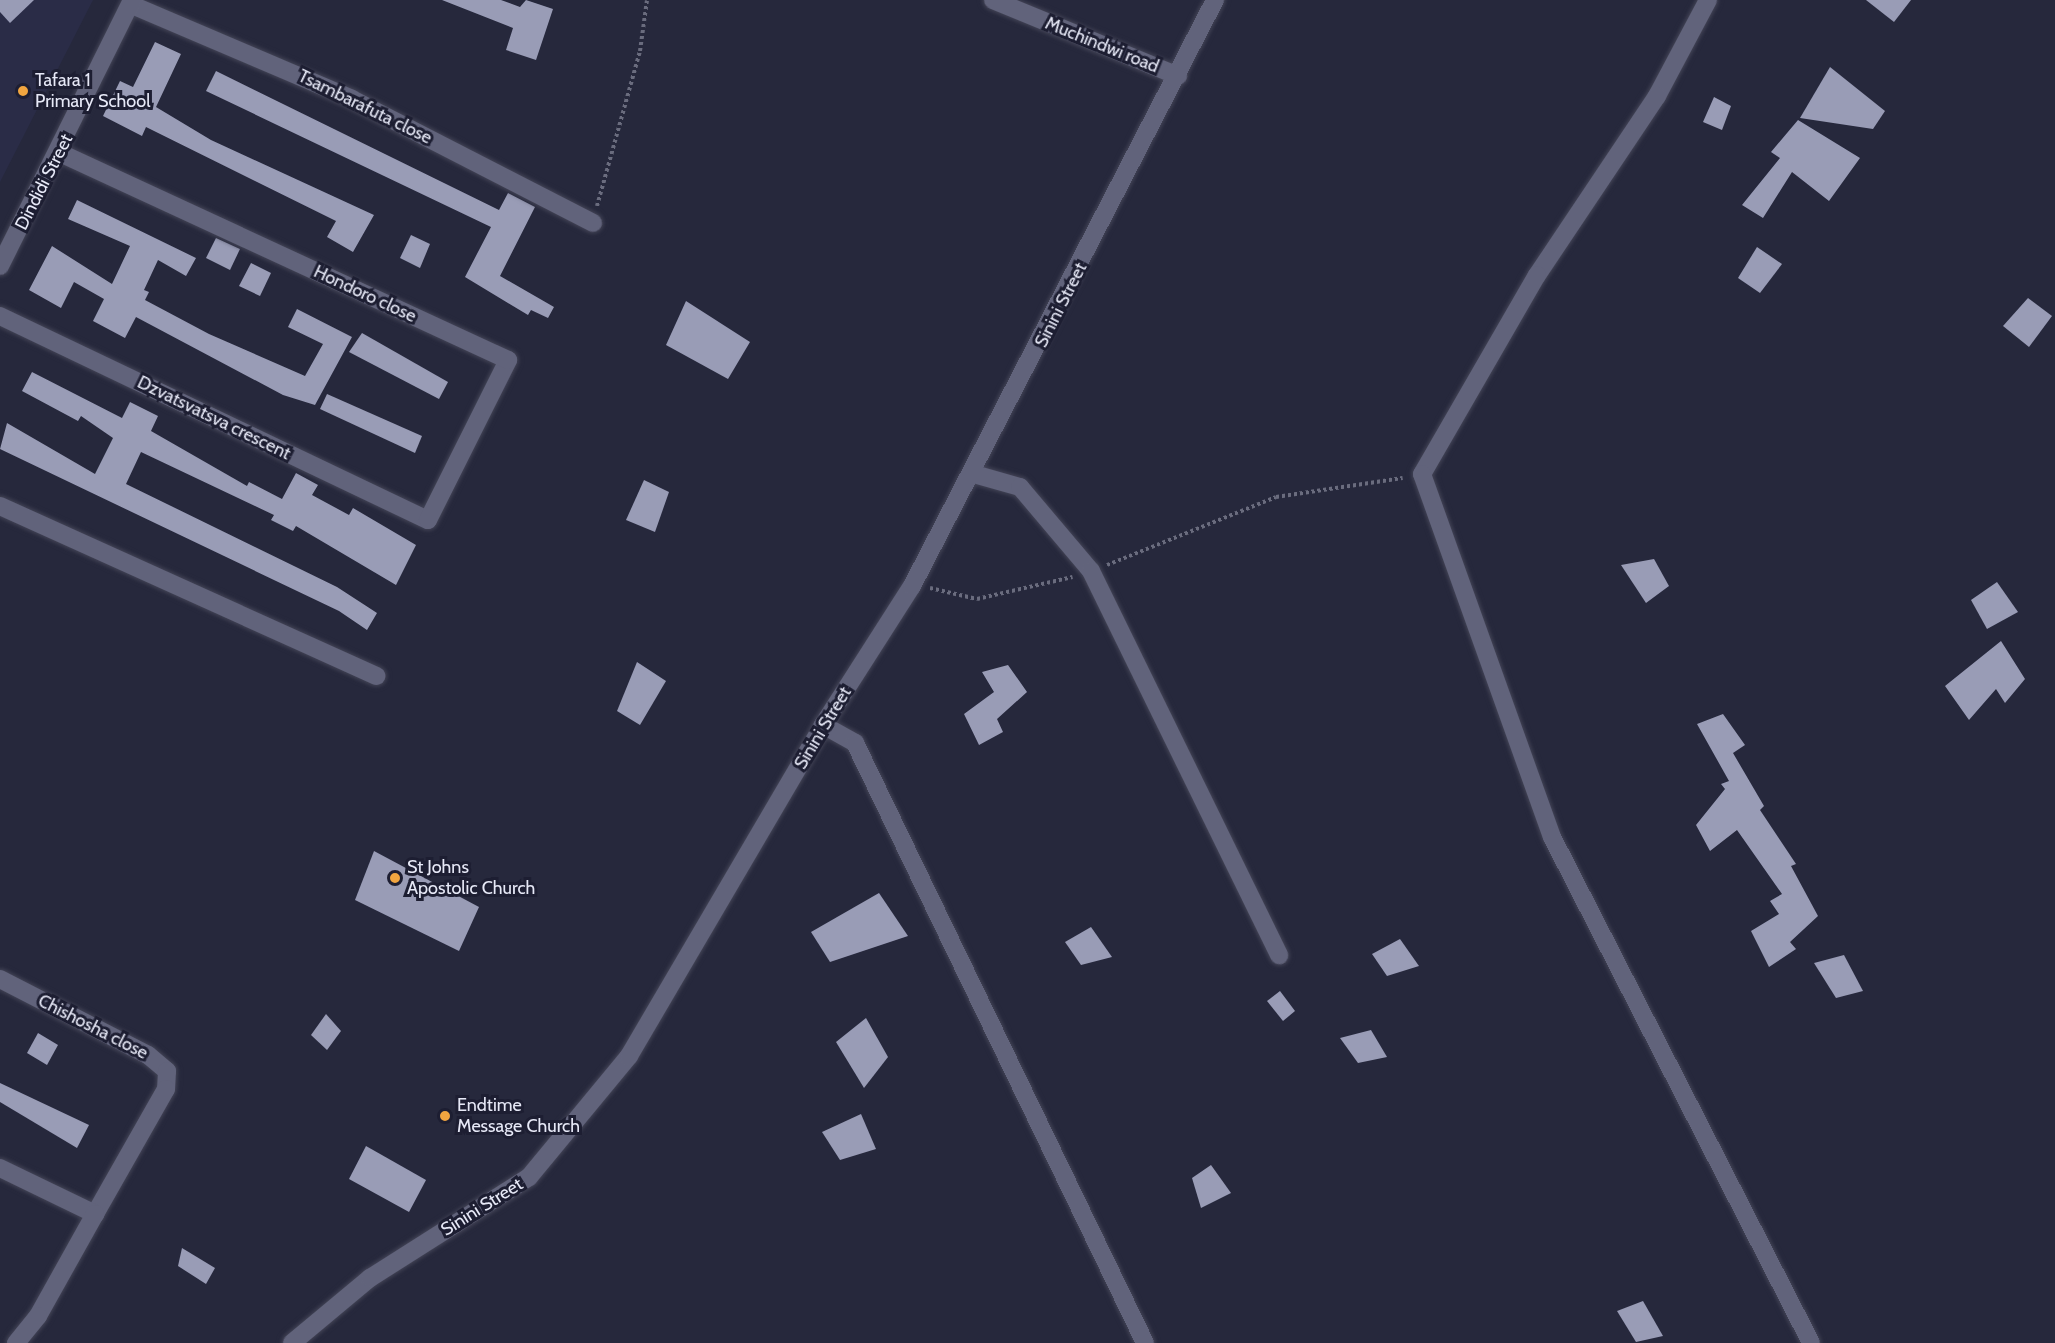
<!DOCTYPE html>
<html>
<head>
<meta charset="utf-8">
<style>
	body { margin:0 }
	#map { position:relative; width:2055px; height:1343px; overflow:hidden; background:#26283c; font-family:Cabin,sans-serif }
	div>[style] { position:absolute }
	[style*='--x'] { left:calc(var(--x)*1px); top:calc(var(--y)*1px); width:calc(var(--w)*1px); rotate:calc(var(--a)*1deg) }
	.built>* { inset:0; background:#2a2c47 }
	.building>* { inset:0; background:#999cb6 }
	.path>* { height:4px; margin-top:-2px; transform-origin:0; background:repeating-linear-gradient(90deg,#6a6c7e 0 3px,transparent 0 6px) }
	.roads { filter:drop-shadow(0 0 2px #434456) drop-shadow(0 0 2px #434456) }
	.minor>* { height:18px; margin:-9px; padding:0 9px; transform-origin:9px; border-radius:9px; background:#61637b }
	.dots>* { width:16px; height:16px; translate:-50% -50%; box-sizing:border-box; border:3px solid #1d1e32; border-radius:50% }
	span { translate:-50% -50%; white-space:nowrap; text-align:center; line-height:1.15; -webkit-text-stroke:6px #1d1e32; paint-order:stroke }
	.street-label { font-size:18px; color:#e7e9f7 }
	.poi-label { font-size:18px; color:#e7e9f7 }
	.left { translate:0 -50%; text-align:left }
</style>
</head>
<body>
<div id="map">
	<div class="built">
		<i style="clip-path:polygon(0 0,93px 0,0 182px)"></i>
	</div>
	<div class="building">
		<i style="clip-path:polygon(0 0,34px 0,10px 23px,0 12px)"></i>
		<i style="clip-path:polygon(442px 0,501px 0,520px 7px,526px 0,553px 9px,536px 60px,506px 50px,513px 28px)"></i>
		<i style="clip-path:polygon(1866px 0,1911px 0,1894px 22px)"></i>
		<i style="clip-path:polygon(155px 42px,181px 54px,156px 107px,211px 140px,374px 215px,353px 252px,327px 237px,336px 221px,146px 127px,142px 136px,103px 116px,120px 81px,133px 87px)"></i>
		<i style="clip-path:polygon(1830px 67px,1885px 111px,1873px 129px,1800px 118px)"></i>
		<i style="clip-path:polygon(216px 71px,499px 210px,508px 193px,535px 207px,500px 276px,554px 307px,548px 318px,531px 310px,528px 315px,465px 277px,491px 227px,206px 91px)"></i>
		<i style="clip-path:polygon(1714px 97px,1731px 106px,1722px 130px,1703px 122px)"></i>
		<i style="clip-path:polygon(1798px 120px,1860px 158px,1829px 201px,1792px 172px,1763px 218px,1742px 205px,1780px 158px,1771px 152px)"></i>
		<i style="clip-path:polygon(77px 200px,196px 258px,186px 276px,158px 260px,144px 290px,149px 292px,145px 300px,209px 334px,305px 376px,323px 344px,288px 327px,297px 309px,352px 337px,315px 405px,283px 395px,136px 317px,125px 338px,93px 321px,104px 299px,74px 282px,61px 308px,29px 290px,52px 246px,112px 284px,130px 246px,68px 219px)"></i>
		<i style="clip-path:polygon(411px 235px,430px 244px,420px 268px,400px 258px)"></i>
		<i style="clip-path:polygon(216px 238px,240px 249px,230px 270px,206px 258px)"></i>
		<i style="clip-path:polygon(1757px 247px,1782px 264px,1760px 293px,1738px 278px)"></i>
		<i style="clip-path:polygon(251px 263px,271px 273px,260px 296px,239px 286px)"></i>
		<i style="clip-path:polygon(2028px 298px,2052px 316px,2029px 347px,2003px 326px)"></i>
		<i style="clip-path:polygon(686px 301px,750px 342px,728px 379px,666px 345px)"></i>
		<i style="clip-path:polygon(362px 333px,448px 382px,439px 399px,349px 352px)"></i>
		<i style="clip-path:polygon(32px 372px,122px 418px,130px 402px,158px 416px,151px 431px,247px 486px,249px 482px,282px 499px,296px 473px,318px 485px,312px 495px,349px 515px,353px 508px,416px 545px,396px 585px,296px 526px,293px 531px,271px 520px,274px 515px,141px 452px,126px 484px,337px 587px,377px 613px,367px 630px,339px 611px,0 449px,7px 423px,95px 474px,113px 438px,81px 416px,78px 421px,22px 391px)"></i>
		<i style="clip-path:polygon(327px 394px,422px 436px,415px 453px,320px 409px)"></i>
		<i style="clip-path:polygon(644px 480px,669px 492px,655px 532px,626px 520px)"></i>
		<i style="clip-path:polygon(1654px 559px,1669px 586px,1646px 603px,1621px 565px)"></i>
		<i style="clip-path:polygon(1997px 582px,2018px 612px,1987px 629px,1971px 600px)"></i>
		<i style="clip-path:polygon(2001px 641px,2025px 679px,2005px 703px,1996px 689px,1969px 720px,1945px 686px)"></i>
		<i style="clip-path:polygon(637px 662px,666px 681px,640px 725px,617px 711px)"></i>
		<i style="clip-path:polygon(1008px 665px,1027px 692px,997px 719px,1003px 732px,979px 745px,964px 714px,994px 692px,982px 672px)"></i>
		<i style="clip-path:polygon(1723px 714px,1745px 745px,1733px 753px,1764px 806px,1760px 810px,1796px 864px,1791px 866px,1818px 916px,1790px 942px,1796px 949px,1769px 967px,1751px 931px,1779px 914px,1770px 901px,1782px 894px,1737px 830px,1710px 851px,1696px 825px,1725px 789px,1721px 784px,1729px 781px,1697px 724px)"></i>
		<i style="clip-path:polygon(374px 851px,479px 907px,459px 951px,355px 900px)"></i>
		<i style="clip-path:polygon(879px 893px,908px 936px,830px 962px,811px 932px)"></i>
		<i style="clip-path:polygon(1091px 927px,1112px 957px,1081px 965px,1065px 942px)"></i>
		<i style="clip-path:polygon(1400px 939px,1419px 966px,1387px 976px,1372px 954px)"></i>
		<i style="clip-path:polygon(1844px 955px,1863px 991px,1836px 998px,1814px 963px)"></i>
		<i style="clip-path:polygon(1280px 991px,1295px 1011px,1283px 1021px,1267px 1001px)"></i>
		<i style="clip-path:polygon(326px 1014px,341px 1031px,327px 1050px,311px 1035px)"></i>
		<i style="clip-path:polygon(866px 1018px,888px 1057px,864px 1088px,836px 1042px)"></i>
		<i style="clip-path:polygon(1371px 1030px,1387px 1057px,1358px 1063px,1340px 1038px)"></i>
		<i style="clip-path:polygon(38px 1033px,58px 1045px,47px 1065px,27px 1053px)"></i>
		<i style="clip-path:polygon(0 1083px,89px 1125px,77px 1148px,0 1102px)"></i>
		<i style="clip-path:polygon(861px 1114px,876px 1149px,840px 1160px,822px 1132px)"></i>
		<i style="clip-path:polygon(366px 1146px,426px 1180px,409px 1212px,349px 1179px)"></i>
		<i style="clip-path:polygon(1211px 1165px,1231px 1193px,1201px 1208px,1192px 1178px)"></i>
		<i style="clip-path:polygon(182px 1248px,215px 1268px,206px 1284px,178px 1266px)"></i>
		<i style="clip-path:polygon(1643px 1301px,1663px 1336px,1636px 1342px,1617px 1311px)"></i>
	</div>
	<div class="path">
		<i style="--x:597;--y:206;--w:161;--a:-74.5"></i>
		<i style="--x:640;--y:51;--w:51;--a:-82.2"></i>
		<i style="--x:1107;--y:565;--w:182;--a:-21.9"></i>
		<i style="--x:1276;--y:497;--w:128;--a:-8.5"></i>
		<i style="--x:930;--y:588;--w:48;--a:13.2"></i>
		<i style="--x:977;--y:599;--w:98;--a:-13"></i>
	</div>
	<div class="roads">
		<div class="minor">
			<i style="--x:993;--y:0;--w:200;--a:22.3"></i>
			<i style="--x:1708;--y:0;--w:109;--a:118"></i>
			<i style="--x:1657;--y:96;--w:216;--a:123.8"></i>
			<i style="--x:1537;--y:275;--w:230;--a:120"></i>
			<i style="--x:1422;--y:474;--w:386;--a:70.3"></i>
			<i style="--x:1552;--y:837;--w:568;--a:62.89"></i>
			<i style="--x:132;--y:5;--w:239;--a:23.1"></i>
			<i style="--x:352;--y:99;--w:271;--a:27.2"></i>
			<i style="--x:0;--y:266;--w:297;--a:-63.6"></i>
			<i style="--x:0;--y:316;--w:474;--a:25.5"></i>
			<i style="--x:428;--y:520;--w:179;--a:-63.4"></i>
			<i style="--x:508;--y:360;--w:494;--a:-155.2"></i>
			<i style="--x:974;--y:474;--w:48;--a:15.8"></i>
			<i style="--x:1020;--y:487;--w:110;--a:49.8"></i>
			<i style="--x:1091;--y:571;--w:428;--a:63.9"></i>
			<i style="--x:0;--y:506;--w:413;--a:24.3"></i>
			<i style="--x:823;--y:725;--w:37;--a:29"></i>
			<i style="--x:855;--y:743;--w:666;--a:64.2"></i>
			<i style="--x:0;--y:979;--w:166;--a:27.2"></i>
			<i style="--x:148;--y:1055;--w:25;--a:40"></i>
			<i style="--x:167;--y:1071;--w:18;--a:93"></i>
			<i style="--x:166;--y:1089;--w:144;--a:119.6"></i>
			<i style="--x:0;--y:1168;--w:106;--a:25.8"></i>
			<i style="--x:95;--y:1214;--w:117;--a:119.2"></i>
			<i style="--x:38;--y:1316;--w:35;--a:129"></i>
			<i style="--x:292;--y:1343;--w:102;--a:-39.8"></i>
			<i style="--x:370;--y:1278;--w:188;--a:-32.4"></i>
			<i style="--x:529;--y:1177;--w:157;--a:-50.4"></i>
			<i style="--x:629;--y:1056;--w:384;--a:-59.6"></i>
			<i style="--x:823;--y:725;--w:165;--a:-57.4"></i>
			<i style="--x:912;--y:586;--w:660;--a:-62.66"></i>
		</div>
	</div>
	<div class="dots">
		<i style="left:23px;top:91px;background:#f1a540"></i>
		<i style="left:395px;top:878px;background:#f1a540"></i>
		<i style="left:445px;top:1116px;background:#f1a540"></i>
	</div>
	<div class="street-label">
		<span style="left:1102px;top:45px;rotate:22deg">Muchindwi road</span>
		<span style="left:365px;top:107px;rotate:26deg">Tsambarafuta close</span>
		<span style="left:44px;top:182px;rotate:-63deg">Dindidi Street</span>
		<span style="left:365px;top:294px;rotate:25deg">Hondoro close</span>
		<span style="left:1061px;top:305px;rotate:-63deg">Sinini Street</span>
		<span style="left:214px;top:418px;rotate:26deg">Dzvatsvatsva crescent</span>
		<span style="left:823px;top:728px;rotate:-59deg">Sinini Street</span>
		<span style="left:93px;top:1027px;rotate:27deg">Chishosha close</span>
		<span style="left:482px;top:1207px;rotate:-32deg">Sinini Street</span>
	</div>
	<div class="poi-label">
		<span class="left" style="left:35px;top:91px">Tafara 1<br>Primary School</span>
		<span class="left" style="left:407px;top:878px">St Johns<br>Apostolic Church</span>
		<span class="left" style="left:457px;top:1116px">Endtime<br>Message Church</span>
	</div>
</div>
</body>
</html>
